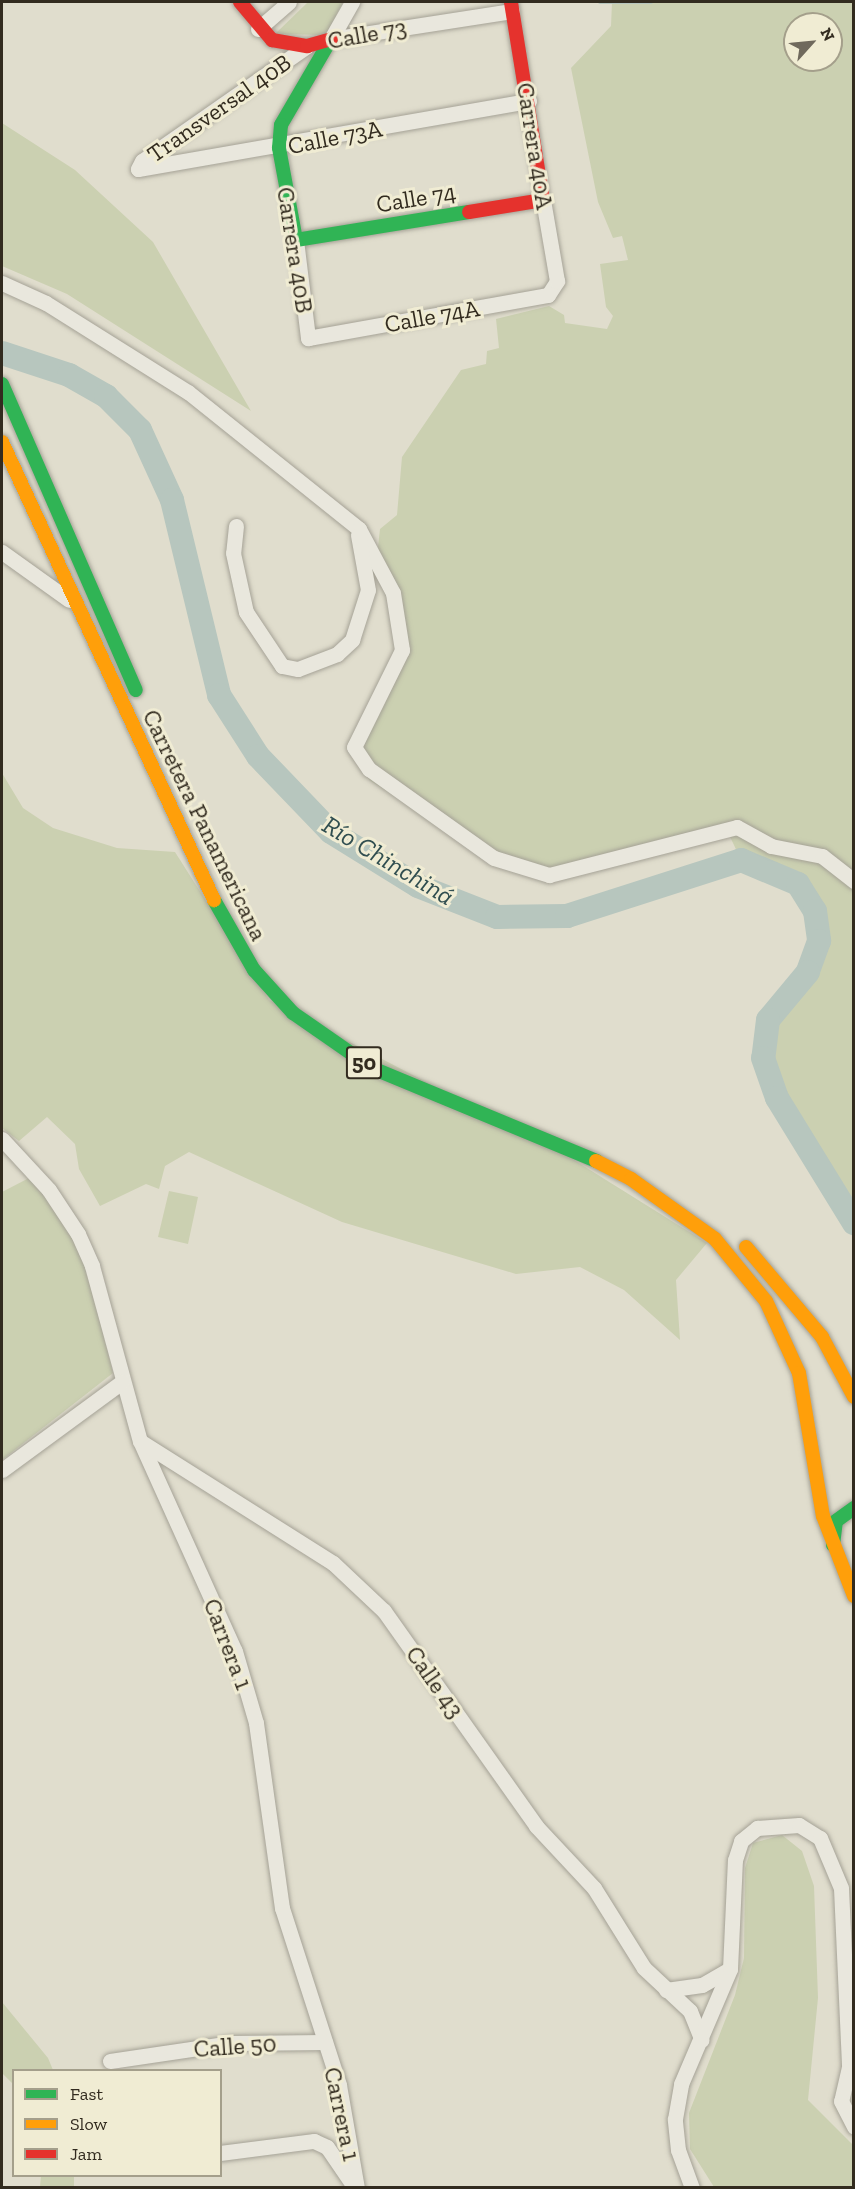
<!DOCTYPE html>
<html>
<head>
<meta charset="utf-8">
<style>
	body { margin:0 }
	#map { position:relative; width:855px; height:2189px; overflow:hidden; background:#e0ddcd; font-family:"Zilla Slab",serif }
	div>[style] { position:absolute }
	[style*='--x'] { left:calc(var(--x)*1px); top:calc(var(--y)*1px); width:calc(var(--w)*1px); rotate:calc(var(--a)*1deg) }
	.green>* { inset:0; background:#cbd0b1 }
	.stream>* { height:4px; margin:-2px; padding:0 2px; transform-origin:2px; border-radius:2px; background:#b7c6be }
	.river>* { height:24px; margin:-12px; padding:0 12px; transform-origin:12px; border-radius:12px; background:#b7c6be }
	.roads { filter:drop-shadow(0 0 2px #a5a296) drop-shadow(0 0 2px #a5a296) }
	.street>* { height:15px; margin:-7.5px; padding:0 7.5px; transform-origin:7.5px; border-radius:7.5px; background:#e9e7dd }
	.fast>* { height:14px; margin:-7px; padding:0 7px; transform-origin:7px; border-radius:7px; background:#30b455 }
	.slow>* { height:14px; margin:-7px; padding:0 7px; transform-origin:7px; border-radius:7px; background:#ff9f0a }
	.jam>* { height:14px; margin:-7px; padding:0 7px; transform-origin:7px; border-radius:7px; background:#e5322d }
	span { translate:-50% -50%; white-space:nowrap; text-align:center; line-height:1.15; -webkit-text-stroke:6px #f0ecd3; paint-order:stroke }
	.shield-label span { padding:2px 4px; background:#f0ecd3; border:2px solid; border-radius:4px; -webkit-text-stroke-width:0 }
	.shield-label { font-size:22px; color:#322b1f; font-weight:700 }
	.street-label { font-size:24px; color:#322b1f }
	.water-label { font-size:26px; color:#304e50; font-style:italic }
	.frame { position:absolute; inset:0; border:3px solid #322b1f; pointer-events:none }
	.legend { position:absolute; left:12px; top:2069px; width:210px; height:108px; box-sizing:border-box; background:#f0ecd3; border:2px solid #a49f8b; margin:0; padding:8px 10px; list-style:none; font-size:18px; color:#322b1f }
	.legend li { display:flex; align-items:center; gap:12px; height:30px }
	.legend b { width:30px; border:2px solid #a49f8b }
	.north { position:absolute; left:783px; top:12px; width:60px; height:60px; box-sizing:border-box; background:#f0ecd3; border:2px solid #a49f8b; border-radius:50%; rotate:63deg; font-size:16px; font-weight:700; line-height:24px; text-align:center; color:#322b1f }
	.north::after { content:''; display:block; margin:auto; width:21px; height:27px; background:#6f695c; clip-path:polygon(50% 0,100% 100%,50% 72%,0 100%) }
</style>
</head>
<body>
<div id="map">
	<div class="green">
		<i style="clip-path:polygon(308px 2px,343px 2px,326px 35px,275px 34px)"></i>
		<i style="clip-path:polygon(evenodd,612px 2px,853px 2px,853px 1223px,777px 1098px,763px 1058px,768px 1020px,808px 973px,819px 941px,815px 911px,798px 884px,741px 860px,725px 826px,566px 877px,513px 868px,369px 780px,358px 760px,359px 746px,400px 668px,402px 652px,378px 547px,380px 529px,397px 515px,402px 457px,461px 370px,486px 364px,487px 351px,499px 348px,496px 319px,549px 306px,564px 315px,565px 323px,607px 329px,613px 316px,606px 307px,600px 264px,628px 260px,622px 236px,613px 238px,598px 202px,571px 68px,611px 26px,612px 2px,795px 24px,831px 24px,831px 60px,795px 60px,795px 24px)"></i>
		<i style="clip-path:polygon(2px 123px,75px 170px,153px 242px,251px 411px,67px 294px,2px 266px)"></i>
		<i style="clip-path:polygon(2px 773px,23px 808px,53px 828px,117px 848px,175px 852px,269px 1000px,566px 1155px,707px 1243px,676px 1280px,680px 1340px,624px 1290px,580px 1267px,516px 1274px,342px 1222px,189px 1152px,165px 1166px,159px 1189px,146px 1184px,100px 1206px,79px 1169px,75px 1144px,47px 1117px,19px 1141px,2px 1128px)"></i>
		<i style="clip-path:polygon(31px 1177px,73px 1236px,87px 1268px,113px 1373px,2px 1460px,2px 1192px)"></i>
		<i style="clip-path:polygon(169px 1191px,198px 1197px,188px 1244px,158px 1237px)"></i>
		<i style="clip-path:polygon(782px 1835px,802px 1851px,814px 1886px,818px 1998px,808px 2100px,853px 2145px,853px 2187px,714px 2187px,690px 2149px,689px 2113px,735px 1995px,744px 1958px,745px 1868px,753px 1843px)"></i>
		<i style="clip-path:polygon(2px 2002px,48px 2058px,53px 2070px,14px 2070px,13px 2084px,2px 2073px)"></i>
		<i style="clip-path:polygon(41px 2176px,74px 2176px,74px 2187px,40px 2187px)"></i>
	</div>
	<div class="stream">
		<i style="--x:600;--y:2;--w:51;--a:0"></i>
	</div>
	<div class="river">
		<i style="--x:2;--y:353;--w:71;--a:18.2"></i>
		<i style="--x:69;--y:375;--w:43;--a:29.6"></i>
		<i style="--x:106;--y:396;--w:48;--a:45"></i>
		<i style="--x:140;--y:430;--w:77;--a:65.4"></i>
		<i style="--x:172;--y:500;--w:201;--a:76.4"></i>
		<i style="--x:219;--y:695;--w:72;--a:57.4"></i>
		<i style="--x:258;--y:756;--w:105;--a:46.2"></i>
		<i style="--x:331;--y:832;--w:102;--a:31.8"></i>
		<i style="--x:418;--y:886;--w:85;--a:21.4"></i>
		<i style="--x:497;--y:917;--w:70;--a:-0.8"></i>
		<i style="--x:567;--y:916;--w:183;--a:-17.8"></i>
		<i style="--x:741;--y:860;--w:62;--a:22.8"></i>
		<i style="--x:798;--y:884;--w:32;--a:58"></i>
		<i style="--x:815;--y:911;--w:30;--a:82"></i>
		<i style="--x:819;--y:941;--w:33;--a:110"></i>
		<i style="--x:808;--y:972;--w:62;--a:129.8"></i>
		<i style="--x:768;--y:1020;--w:38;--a:97"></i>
		<i style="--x:763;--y:1058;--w:42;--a:70.7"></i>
		<i style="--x:777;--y:1098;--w:147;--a:58.4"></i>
	</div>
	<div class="roads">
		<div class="street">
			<i style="--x:258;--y:29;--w:41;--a:-41.1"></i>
			<i style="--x:331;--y:39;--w:183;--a:-8.8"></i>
			<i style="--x:331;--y:39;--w:43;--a:-60.4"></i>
			<i style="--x:307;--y:46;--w:201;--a:145.1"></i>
			<i style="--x:142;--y:161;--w:9;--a:117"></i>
			<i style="--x:138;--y:169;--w:397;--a:-9.9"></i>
			<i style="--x:296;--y:240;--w:99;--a:83"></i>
			<i style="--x:308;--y:338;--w:244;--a:-10.2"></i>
			<i style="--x:548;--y:295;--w:17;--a:-57"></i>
			<i style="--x:557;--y:281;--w:82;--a:-99.8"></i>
			<i style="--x:2;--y:283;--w:48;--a:24.4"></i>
			<i style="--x:46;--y:303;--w:168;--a:32.1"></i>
			<i style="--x:188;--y:392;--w:219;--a:38.7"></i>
			<i style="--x:359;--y:529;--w:72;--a:62"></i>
			<i style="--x:393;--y:593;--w:58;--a:81"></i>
			<i style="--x:402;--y:650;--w:108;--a:116.3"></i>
			<i style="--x:354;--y:747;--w:27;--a:56"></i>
			<i style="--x:369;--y:769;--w:153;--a:35.5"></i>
			<i style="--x:494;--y:858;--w:58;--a:17.2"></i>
			<i style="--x:549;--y:875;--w:194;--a:-14.3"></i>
			<i style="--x:737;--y:827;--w:39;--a:29"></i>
			<i style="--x:771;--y:846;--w:52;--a:11.1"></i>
			<i style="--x:822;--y:856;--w:41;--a:38"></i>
			<i style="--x:236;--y:526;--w:27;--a:96"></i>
			<i style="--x:233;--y:553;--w:60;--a:77.6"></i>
			<i style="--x:246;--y:612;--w:65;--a:56.3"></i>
			<i style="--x:282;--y:666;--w:16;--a:11"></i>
			<i style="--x:298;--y:669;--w:42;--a:-21"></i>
			<i style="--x:337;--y:654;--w:21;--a:-43"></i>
			<i style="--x:352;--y:640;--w:52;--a:-72.3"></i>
			<i style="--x:368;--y:590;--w:56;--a:-100.3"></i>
			<i style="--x:2;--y:552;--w:82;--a:35.6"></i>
			<i style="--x:2;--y:1139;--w:69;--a:47.3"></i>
			<i style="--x:49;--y:1190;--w:53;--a:56.6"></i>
			<i style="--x:78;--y:1234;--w:35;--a:66"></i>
			<i style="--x:92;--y:1266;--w:181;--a:74.7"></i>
			<i style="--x:140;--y:1441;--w:230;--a:65.7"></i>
			<i style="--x:235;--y:1651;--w:75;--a:73.7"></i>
			<i style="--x:256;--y:1723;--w:187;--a:82"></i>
			<i style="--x:282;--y:1908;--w:186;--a:72.1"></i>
			<i style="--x:339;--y:2085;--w:105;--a:80.1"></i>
			<i style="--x:140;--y:1441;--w:228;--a:32.3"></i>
			<i style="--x:333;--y:1563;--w:70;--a:43.3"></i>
			<i style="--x:384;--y:1611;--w:263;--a:54.7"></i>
			<i style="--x:536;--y:1826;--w:85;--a:46.9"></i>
			<i style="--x:594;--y:1888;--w:94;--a:58"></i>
			<i style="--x:644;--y:1968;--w:63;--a:43.1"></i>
			<i style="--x:690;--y:2011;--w:31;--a:68"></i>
			<i style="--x:2;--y:1470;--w:149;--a:-36.3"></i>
			<i style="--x:666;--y:1990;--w:36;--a:-8"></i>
			<i style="--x:702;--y:1985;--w:32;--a:-30"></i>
			<i style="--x:110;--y:2061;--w:123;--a:-8.4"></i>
			<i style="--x:232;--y:2043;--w:93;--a:-0.6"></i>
			<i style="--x:220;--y:2153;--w:95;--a:-7.3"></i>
			<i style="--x:314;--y:2141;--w:14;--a:25"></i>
			<i style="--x:327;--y:2147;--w:50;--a:55.7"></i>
			<i style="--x:692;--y:2188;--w:40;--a:-110.2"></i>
			<i style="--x:678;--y:2150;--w:31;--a:-96"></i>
			<i style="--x:675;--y:2119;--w:36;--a:-80"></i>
			<i style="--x:681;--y:2084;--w:125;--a:-66.9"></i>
			<i style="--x:730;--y:1969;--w:109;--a:-87.4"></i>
			<i style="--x:735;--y:1860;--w:20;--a:-72"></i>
			<i style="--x:741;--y:1841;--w:21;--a:-39"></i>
			<i style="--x:757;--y:1828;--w:42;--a:-4.1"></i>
			<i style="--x:799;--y:1825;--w:25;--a:32"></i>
			<i style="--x:820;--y:1838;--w:54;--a:67.2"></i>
			<i style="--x:841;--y:1888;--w:179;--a:87.4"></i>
			<i style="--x:849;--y:2067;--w:35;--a:103"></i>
			<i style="--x:841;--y:2101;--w:29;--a:63"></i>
		</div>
		<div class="fast">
			<i style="--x:331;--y:39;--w:99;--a:120.2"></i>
			<i style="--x:281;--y:125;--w:23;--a:95"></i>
			<i style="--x:279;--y:148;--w:94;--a:79.5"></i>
			<i style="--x:296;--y:240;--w:175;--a:-9.2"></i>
			<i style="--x:2;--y:384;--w:334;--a:66.4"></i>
			<i style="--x:214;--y:900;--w:81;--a:60.3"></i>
			<i style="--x:254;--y:970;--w:58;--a:47.8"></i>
			<i style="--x:293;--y:1013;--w:96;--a:34.8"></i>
			<i style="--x:372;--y:1068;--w:243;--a:22.5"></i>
			<i style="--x:833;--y:1545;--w:24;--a:-83"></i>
			<i style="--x:836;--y:1521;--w:22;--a:-36"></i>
		</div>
		<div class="slow">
			<i style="--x:2;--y:442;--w:505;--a:65.16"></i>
			<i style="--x:596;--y:1161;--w:39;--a:27"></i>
			<i style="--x:631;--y:1179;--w:103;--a:35.5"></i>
			<i style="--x:715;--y:1239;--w:80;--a:50.6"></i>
			<i style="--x:766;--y:1301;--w:79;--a:65.4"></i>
			<i style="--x:799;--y:1373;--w:145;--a:80.5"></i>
			<i style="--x:823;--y:1516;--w:86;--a:68.8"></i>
			<i style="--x:746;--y:1247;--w:118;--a:49.8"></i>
			<i style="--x:822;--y:1337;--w:68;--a:61.9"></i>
		</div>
		<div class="jam">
			<i style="--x:240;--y:2;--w:50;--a:49.9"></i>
			<i style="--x:272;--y:40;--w:36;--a:10"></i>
			<i style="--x:307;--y:46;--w:25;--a:-16"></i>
			<i style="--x:469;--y:212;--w:75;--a:-9.2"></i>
			<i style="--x:543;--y:200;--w:201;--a:-99.2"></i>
		</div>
	</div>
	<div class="shield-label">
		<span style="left:364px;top:1063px">50</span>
	</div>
	<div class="street-label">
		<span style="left:367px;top:34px;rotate:-10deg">Calle 73</span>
		<span style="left:219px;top:108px;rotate:-35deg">Transversal 40B</span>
		<span style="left:335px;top:137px;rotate:-11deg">Calle 73A</span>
		<span style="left:535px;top:146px;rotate:81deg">Carrera 40A</span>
		<span style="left:416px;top:198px;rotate:-9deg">Calle 74</span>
		<span style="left:295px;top:250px;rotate:81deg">Carrera 40B</span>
		<span style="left:432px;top:316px;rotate:-10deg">Calle 74A</span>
		<span style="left:205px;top:825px;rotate:64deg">Carretera Panamericana</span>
		<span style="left:228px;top:1644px;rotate:69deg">Carrera 1</span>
		<span style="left:435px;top:1682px;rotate:55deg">Calle 43</span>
		<span style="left:235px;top:2046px;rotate:-4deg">Calle 50</span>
		<span style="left:342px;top:2114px;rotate:78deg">Carrera 1</span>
	</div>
	<div class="water-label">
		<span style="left:388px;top:861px;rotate:31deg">Río Chinchiná</span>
	</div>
	<div class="frame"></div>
	<ul class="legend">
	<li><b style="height:8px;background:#30b455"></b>Fast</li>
	<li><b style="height:8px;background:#ff9f0a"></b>Slow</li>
	<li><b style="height:8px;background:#e5322d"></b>Jam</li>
	</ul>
	<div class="north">N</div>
</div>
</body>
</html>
